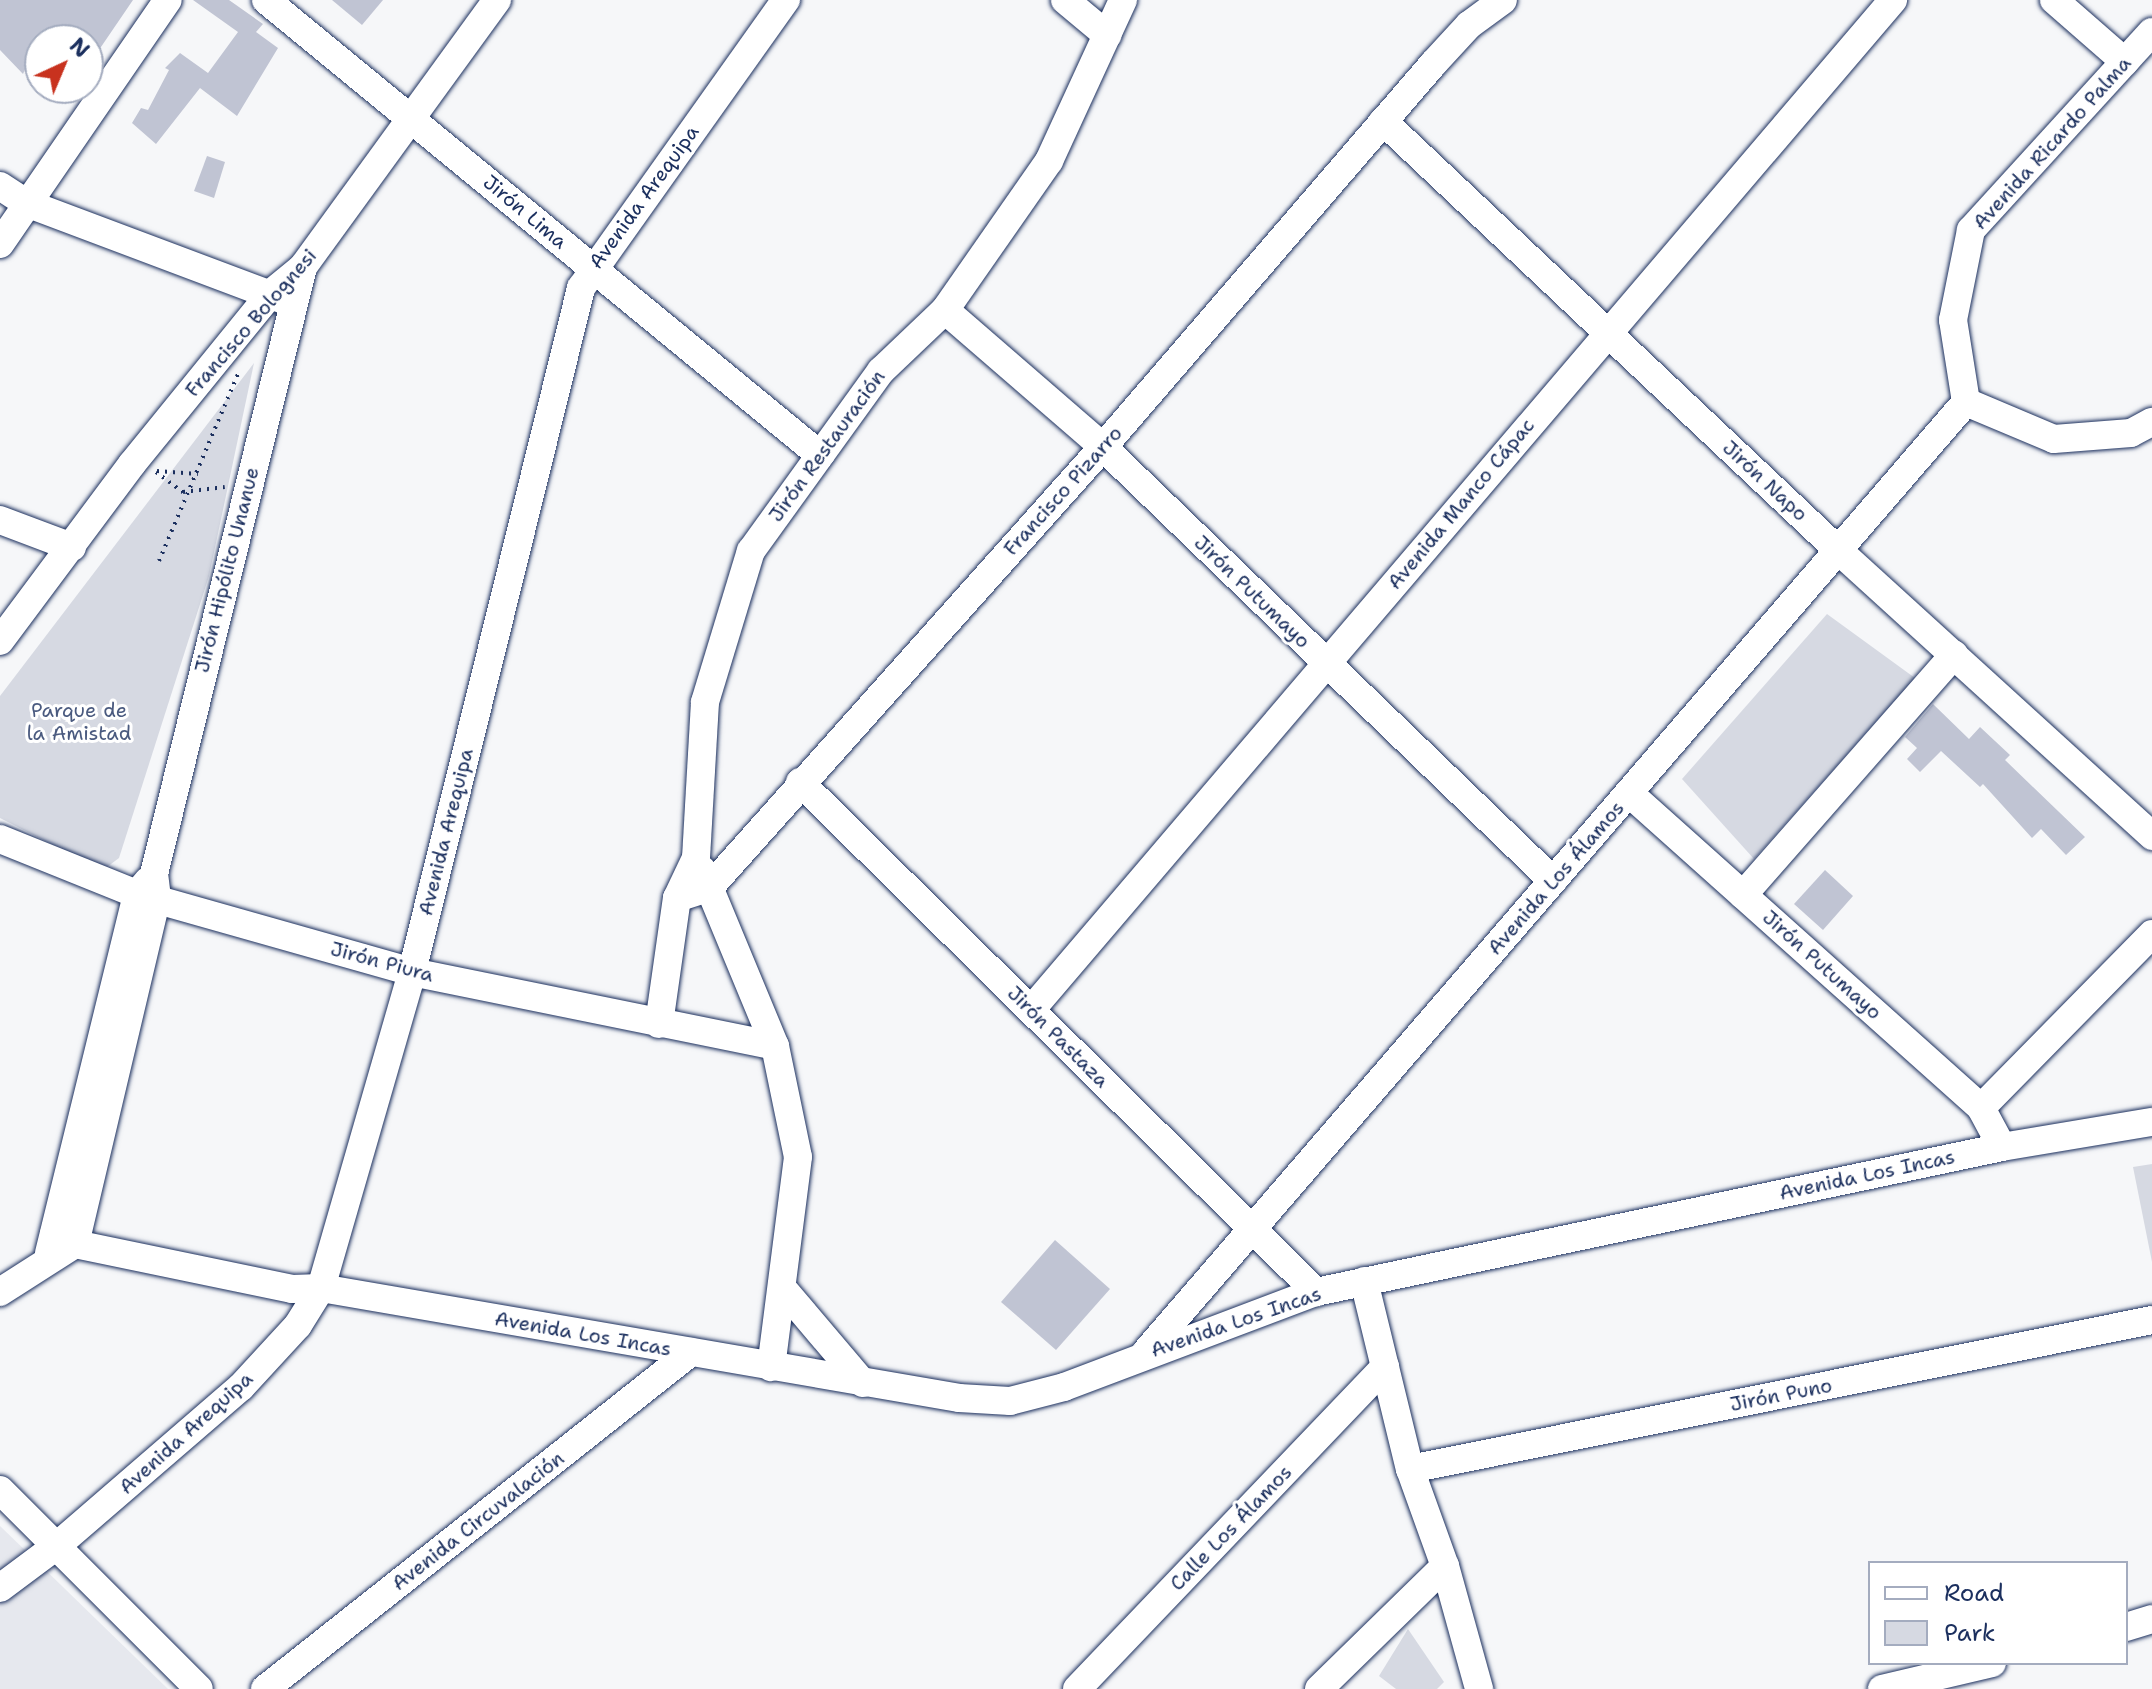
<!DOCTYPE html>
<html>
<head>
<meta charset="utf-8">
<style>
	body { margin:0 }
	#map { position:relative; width:2152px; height:1689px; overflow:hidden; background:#f6f7f9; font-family:"Shantell Sans",sans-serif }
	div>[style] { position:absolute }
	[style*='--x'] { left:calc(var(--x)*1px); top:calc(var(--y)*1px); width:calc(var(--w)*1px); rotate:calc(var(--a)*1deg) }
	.built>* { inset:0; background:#e6e8ee }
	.green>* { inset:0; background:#d6d9e2 }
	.building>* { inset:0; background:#c0c4d3 }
	.path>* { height:4px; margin-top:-2px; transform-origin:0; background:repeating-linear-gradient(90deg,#1b2f5e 0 2px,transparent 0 8px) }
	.roads { filter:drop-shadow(0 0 2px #1b2f5e) drop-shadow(0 0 2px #1b2f5e) }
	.minor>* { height:28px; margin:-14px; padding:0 14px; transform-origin:14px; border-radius:14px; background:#fff }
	span { translate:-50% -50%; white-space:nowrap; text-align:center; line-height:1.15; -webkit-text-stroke:6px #fff; paint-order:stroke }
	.street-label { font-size:20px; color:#1b2f5e }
	.park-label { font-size:20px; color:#4a5a7f }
	.legend { position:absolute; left:1868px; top:1561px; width:260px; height:104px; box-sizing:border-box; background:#fff; border:2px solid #a4acbf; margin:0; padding:10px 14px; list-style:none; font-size:24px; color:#1b2f5e }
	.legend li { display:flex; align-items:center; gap:16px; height:40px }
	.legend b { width:40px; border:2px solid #a4acbf }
	.north { position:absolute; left:24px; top:24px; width:80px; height:80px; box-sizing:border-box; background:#fff; border:2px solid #a4acbf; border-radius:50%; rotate:44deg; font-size:22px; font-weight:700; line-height:32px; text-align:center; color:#1b2f5e }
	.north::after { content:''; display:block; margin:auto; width:28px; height:36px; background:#c8321e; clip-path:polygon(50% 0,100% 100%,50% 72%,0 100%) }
</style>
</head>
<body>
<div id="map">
	<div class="built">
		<i style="clip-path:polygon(0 1526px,29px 1554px,168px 1689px,0 1689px)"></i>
	</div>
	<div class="green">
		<i style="clip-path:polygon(254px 363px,209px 576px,119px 858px,107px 867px,93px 865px,0 818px,0 696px)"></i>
		<i style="clip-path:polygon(1827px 614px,1915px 678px,1754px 859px,1682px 779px)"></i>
		<i style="clip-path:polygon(2152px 1164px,2152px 1262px,2133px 1167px)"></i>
		<i style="clip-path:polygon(1408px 1629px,1444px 1682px,1437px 1689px,1396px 1689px,1379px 1676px)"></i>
	</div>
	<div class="building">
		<i style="clip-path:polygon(0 0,133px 0,88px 66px,88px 40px,56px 40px,43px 31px,23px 74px,0 50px)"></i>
		<i style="clip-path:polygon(193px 0,229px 0,263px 24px,256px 32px,278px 48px,237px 116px,200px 88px,156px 144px,132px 123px,141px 108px,148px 110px,169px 70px,165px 68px,180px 53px,208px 73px,238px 32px)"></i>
		<i style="clip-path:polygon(332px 0,383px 0,362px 25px)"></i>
		<i style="clip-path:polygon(207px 156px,225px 162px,214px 198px,194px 191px)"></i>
		<i style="clip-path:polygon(1933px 704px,1969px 739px,1980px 727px,2010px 755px,2005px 760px,2085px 837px,2066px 855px,2041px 829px,2032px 838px,1983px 784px,1980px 787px,1941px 751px,1920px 772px,1907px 759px,1917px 748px,1905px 737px)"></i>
		<i style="clip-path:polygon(1825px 870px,1853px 896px,1823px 930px,1794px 904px)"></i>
		<i style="clip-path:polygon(1055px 1240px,1110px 1289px,1056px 1350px,1001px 1302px)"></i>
	</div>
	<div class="path">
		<i style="--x:157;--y:471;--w:41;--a:4.2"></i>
		<i style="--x:156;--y:472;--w:34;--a:37"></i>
		<i style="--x:183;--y:492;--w:42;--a:-6.8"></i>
		<i style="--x:159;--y:561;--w:203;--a:-67.1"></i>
	</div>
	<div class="roads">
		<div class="minor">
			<i style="--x:266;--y:0;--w:717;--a:39.4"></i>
			<i style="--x:1065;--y:0;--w:55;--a:39.8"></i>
			<i style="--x:2054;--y:0;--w:94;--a:41.1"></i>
			<i style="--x:1383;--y:121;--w:625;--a:43.32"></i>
			<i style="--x:1838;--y:550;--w:425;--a:42.3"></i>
			<i style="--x:0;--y:186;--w:31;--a:33"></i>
			<i style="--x:26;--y:203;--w:276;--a:20.6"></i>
			<i style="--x:0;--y:244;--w:296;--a:-55.5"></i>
			<i style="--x:945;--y:310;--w:209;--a:40.9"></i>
			<i style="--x:1103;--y:447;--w:625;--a:43.96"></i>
			<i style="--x:1966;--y:402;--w:83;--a:-99"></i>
			<i style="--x:1953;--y:320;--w:92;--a:-78.7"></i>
			<i style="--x:1971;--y:230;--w:268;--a:-47.6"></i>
			<i style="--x:1966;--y:402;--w:95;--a:22.8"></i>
			<i style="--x:2054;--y:439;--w:77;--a:-4.5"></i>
			<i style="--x:2131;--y:433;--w:24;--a:-28"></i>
			<i style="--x:0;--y:520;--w:77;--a:20.6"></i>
			<i style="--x:0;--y:641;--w:221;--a:-53.3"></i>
			<i style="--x:132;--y:464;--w:219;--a:-50.9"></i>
			<i style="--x:270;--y:294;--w:43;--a:-39.3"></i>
			<i style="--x:303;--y:267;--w:330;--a:-54"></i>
			<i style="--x:800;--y:782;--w:726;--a:44.66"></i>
			<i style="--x:1629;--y:793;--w:472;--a:41.8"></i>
			<i style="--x:1981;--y:1108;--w:44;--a:61.7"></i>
			<i style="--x:0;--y:839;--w:148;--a:21.9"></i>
			<i style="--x:137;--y:894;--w:286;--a:15.8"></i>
			<i style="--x:412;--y:972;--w:370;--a:11.5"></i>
			<i style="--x:702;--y:870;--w:191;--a:67.5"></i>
			<i style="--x:775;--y:1046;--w:113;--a:78.3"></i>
			<i style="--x:798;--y:1157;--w:212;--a:97.3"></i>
			<i style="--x:1743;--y:895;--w:320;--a:-48.7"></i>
			<i style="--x:677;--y:898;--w:35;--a:-18"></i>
			<i style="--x:710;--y:887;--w:590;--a:-48.23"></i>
			<i style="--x:1103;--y:447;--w:506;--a:-49.25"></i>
			<i style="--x:1433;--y:64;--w:53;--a:-47.3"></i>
			<i style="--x:1469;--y:25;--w:42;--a:-36.3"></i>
			<i style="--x:1031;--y:1010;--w:1328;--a:-49.52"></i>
			<i style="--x:659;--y:1024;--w:127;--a:-81.9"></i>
			<i style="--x:677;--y:898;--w:44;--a:-64.6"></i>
			<i style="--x:696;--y:858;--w:156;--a:-86.7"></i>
			<i style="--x:705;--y:702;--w:158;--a:-73.1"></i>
			<i style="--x:751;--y:551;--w:222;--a:-54.2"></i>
			<i style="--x:881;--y:371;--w:88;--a:-43.6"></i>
			<i style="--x:945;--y:310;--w:182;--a:-55.1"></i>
			<i style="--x:1049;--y:161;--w:177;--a:-65.3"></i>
			<i style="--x:1981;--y:1108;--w:244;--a:-45.5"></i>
			<i style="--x:54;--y:1234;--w:23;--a:25"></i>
			<i style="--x:75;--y:1244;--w:222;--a:11.7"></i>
			<i style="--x:292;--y:1289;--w:29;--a:-2"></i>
			<i style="--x:321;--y:1288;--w:647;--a:9.78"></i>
			<i style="--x:959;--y:1398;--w:51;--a:3.4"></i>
			<i style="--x:1010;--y:1401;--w:56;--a:-14.5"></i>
			<i style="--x:1064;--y:1387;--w:269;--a:-20.7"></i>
			<i style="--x:1316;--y:1292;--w:701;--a:-11.93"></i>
			<i style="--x:2002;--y:1147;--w:152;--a:-9.5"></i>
			<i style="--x:49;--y:1253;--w:370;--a:-76.2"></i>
			<i style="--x:137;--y:894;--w:17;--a:-50"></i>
			<i style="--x:1364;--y:1281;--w:194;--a:76.3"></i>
			<i style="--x:1410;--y:1469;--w:103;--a:70.2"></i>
			<i style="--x:1445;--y:1566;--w:128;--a:74.5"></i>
			<i style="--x:784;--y:1290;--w:122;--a:49.7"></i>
			<i style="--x:0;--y:1292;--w:89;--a:-32.6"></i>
			<i style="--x:75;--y:1244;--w:356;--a:-76.7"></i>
			<i style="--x:157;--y:898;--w:24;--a:-97"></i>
			<i style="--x:154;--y:874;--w:625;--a:-76.21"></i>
			<i style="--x:1146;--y:1352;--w:1255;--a:-49.2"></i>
			<i style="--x:1410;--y:1469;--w:757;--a:-11.35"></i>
			<i style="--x:0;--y:1490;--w:281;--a:45"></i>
			<i style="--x:0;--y:1588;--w:74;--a:-36.7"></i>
			<i style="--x:59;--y:1544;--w:240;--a:-40.8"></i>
			<i style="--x:241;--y:1387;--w:84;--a:-47.4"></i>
			<i style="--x:298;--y:1325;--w:44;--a:-58.1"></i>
			<i style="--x:321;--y:1288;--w:329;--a:-73.9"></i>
			<i style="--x:412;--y:972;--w:705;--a:-76.12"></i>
			<i style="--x:581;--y:288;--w:354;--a:-54.6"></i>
			<i style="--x:2126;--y:1627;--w:27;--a:-17"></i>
			<i style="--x:265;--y:1689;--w:543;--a:-38.35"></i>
			<i style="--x:1077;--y:1689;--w:446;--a:-46.3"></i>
			<i style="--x:1319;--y:1689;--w:176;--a:-44.3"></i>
			<i style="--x:1882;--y:1689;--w:113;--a:-13.3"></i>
		</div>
	</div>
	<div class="street-label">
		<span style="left:2052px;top:143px;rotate:-48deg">Avenida Ricardo Palma</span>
		<span style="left:644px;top:197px;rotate:-54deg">Avenida Arequipa</span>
		<span style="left:525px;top:212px;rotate:40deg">Jirón Lima</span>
		<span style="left:251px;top:323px;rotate:-49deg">Francisco Bolognesi</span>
		<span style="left:827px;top:446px;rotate:-54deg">Jirón Restauración</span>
		<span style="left:1765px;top:481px;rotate:43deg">Jirón Napo</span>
		<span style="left:1063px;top:491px;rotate:-48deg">Francisco Pizarro</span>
		<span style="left:1461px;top:504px;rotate:-50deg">Avenida Manco Cápac</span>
		<span style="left:227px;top:570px;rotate:-76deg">Jirón Hipólito Unanue</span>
		<span style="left:1252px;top:592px;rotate:44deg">Jirón Putumayo</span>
		<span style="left:446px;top:832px;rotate:-76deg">Avenida Arequipa</span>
		<span style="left:1556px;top:878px;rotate:-49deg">Avenida Los Álamos</span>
		<span style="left:382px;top:962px;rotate:15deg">Jirón Piura</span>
		<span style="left:1822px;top:965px;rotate:42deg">Jirón Putumayo</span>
		<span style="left:1058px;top:1037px;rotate:45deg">Jirón Pastaza</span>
		<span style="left:1867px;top:1175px;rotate:-12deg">Avenida Los Incas</span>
		<span style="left:1236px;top:1322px;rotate:-19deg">Avenida Los Incas</span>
		<span style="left:583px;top:1334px;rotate:10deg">Avenida Los Incas</span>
		<span style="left:1781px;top:1395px;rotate:-11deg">Jirón Puno</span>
		<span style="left:186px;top:1433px;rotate:-42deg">Avenida Arequipa</span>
		<span style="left:478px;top:1521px;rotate:-38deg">Avenida Circuvalación</span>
		<span style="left:1231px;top:1528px;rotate:-46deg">Calle Los Álamos</span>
	</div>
	<div class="park-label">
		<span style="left:79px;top:722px">Parque de<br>la Amistad</span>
	</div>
	<ul class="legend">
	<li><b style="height:10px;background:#fff"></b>Road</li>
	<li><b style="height:22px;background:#d6d9e2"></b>Park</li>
	</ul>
	<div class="north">N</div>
</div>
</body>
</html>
